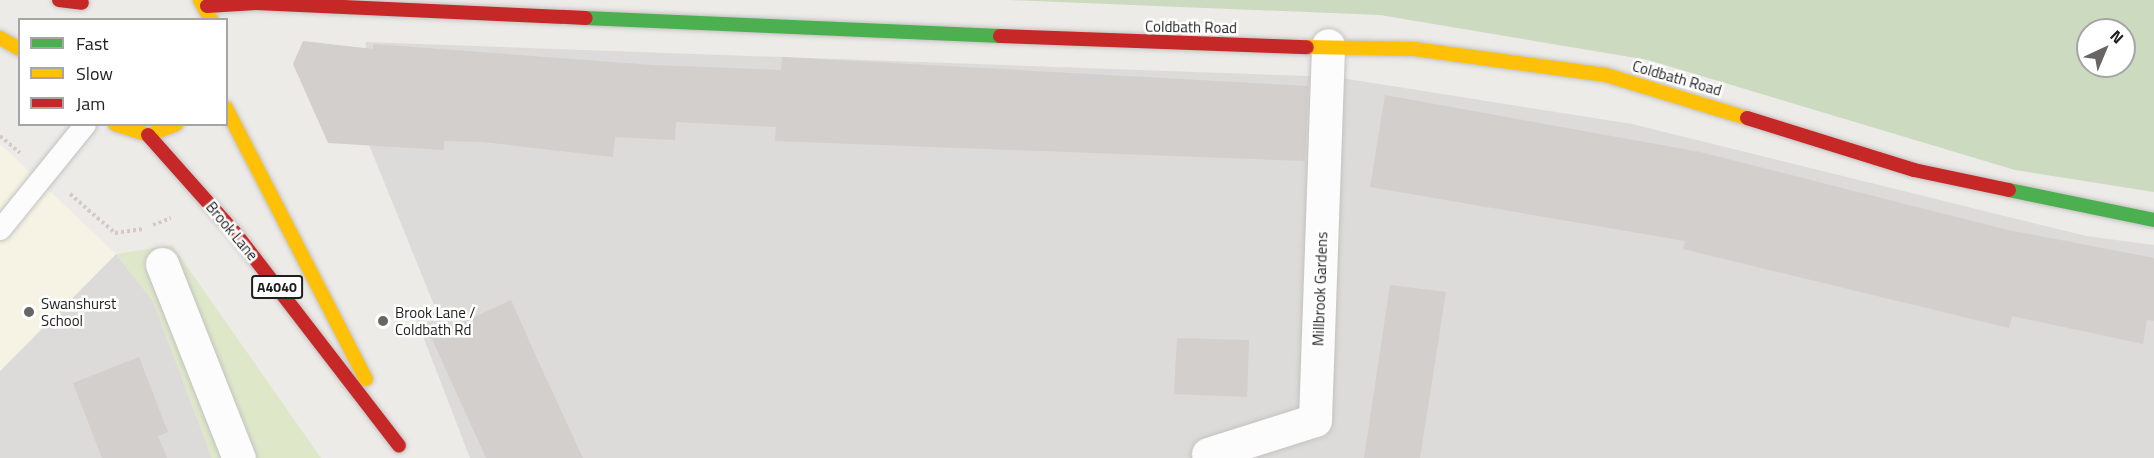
<!DOCTYPE html>
<html>
<head>
<meta charset="utf-8">
<style>
	body { margin:0 }
	#map { position:relative; width:2154px; height:458px; overflow:hidden; background:#edebe8; font-family:"Titillium Web",sans-serif }
	div>[style] { position:absolute }
	[style*='--x'] { left:calc(var(--x)*1px); top:calc(var(--y)*1px); width:calc(var(--w)*1px); rotate:calc(var(--a)*1deg) }
	.residential>* { inset:0; background:#dcdbd9 }
	.education>* { inset:0; background:#f6f3e4 }
	.grass>* { inset:0; background:#dee8c9 }
	.forest>* { inset:0; background:#ccdabf }
	.building>* { inset:0; background:#d2cfcc }
	.path>* { height:4px; margin-top:-2px; transform-origin:0; background:repeating-linear-gradient(90deg,#d6c8c7 0 3px,transparent 0 6px) }
	.roads { filter:drop-shadow(0 0 2px #c3c2c0) drop-shadow(0 0 2px #c3c2c0) }
	.lane>* { height:21px; margin:-10.5px; padding:0 10.5px; transform-origin:10.5px; border-radius:10.5px; background:#fcfcfc }
	.street>* { height:33px; margin:-16.5px; padding:0 16.5px; transform-origin:16.5px; border-radius:16.5px; background:#fcfcfc }
	.fast>* { height:14px; margin:-7px; padding:0 7px; transform-origin:7px; border-radius:7px; background:#4caf50 }
	.slow>* { height:14px; margin:-7px; padding:0 7px; transform-origin:7px; border-radius:7px; background:#ffc107 }
	.jam>* { height:14px; margin:-7px; padding:0 7px; transform-origin:7px; border-radius:7px; background:#c62828 }
	.dots>* { width:16px; height:16px; translate:-50% -50%; box-sizing:border-box; border:3px solid #fff; border-radius:50% }
	span { translate:-50% -50%; white-space:nowrap; text-align:center; line-height:1.15; -webkit-text-stroke:5px #fff; paint-order:stroke }
	.shield-label span { padding:2px 4px; background:#fff; border:2px solid; border-radius:4px; -webkit-text-stroke-width:0 }
	.shield-label { font-size:14px; color:#1f1f1f; font-weight:700 }
	.street-label { font-size:15px; color:#1f1f1f }
	.poi-label { font-size:15px; color:#1f1f1f }
	.left { translate:0 -50%; text-align:left }
	.legend { position:absolute; left:18px; top:18px; width:210px; height:108px; box-sizing:border-box; background:#fff; border:2px solid #a5a5a5; margin:0; padding:8px 10px; list-style:none; font-size:18px; color:#1f1f1f }
	.legend li { display:flex; align-items:center; gap:12px; height:30px }
	.legend b { width:30px; border:2px solid #a5a5a5 }
	.north { position:absolute; left:2076px; top:18px; width:60px; height:60px; box-sizing:border-box; background:#fff; border:2px solid #a5a5a5; border-radius:50%; rotate:44deg; font-size:16px; font-weight:700; line-height:24px; text-align:center; color:#1f1f1f }
	.north::after { content:''; display:block; margin:auto; width:21px; height:27px; background:#676665; clip-path:polygon(50% 0,100% 100%,50% 72%,0 100%) }
</style>
</head>
<body>
<div id="map">
	<div class="residential">
		<i style="clip-path:polygon(366px 42px,1335px 77px,1632px 124px,2086px 236px,2154px 245px,2154px 458px,470px 458px,414px 313px,436px 310px,361px 125px)"></i>
		<i style="clip-path:polygon(116px 254px,153px 301px,212px 458px,0 458px,0 371px)"></i>
	</div>
	<div class="education">
		<i style="clip-path:polygon(0 144px,116px 254px,0 371px)"></i>
	</div>
	<div class="grass">
		<i style="clip-path:polygon(172px 245px,321px 458px,212px 458px,153px 301px,116px 254px)"></i>
	</div>
	<div class="forest">
		<i style="clip-path:polygon(evenodd,1007px 0,2154px 0,2154px 192px,2015px 170px,1648px 60px,1380px 15px,1007px 0,2088px 30px,2124px 30px,2124px 66px,2088px 66px,2088px 30px)"></i>
	</div>
	<div class="building">
		<i style="clip-path:polygon(303px 41px,373px 49px,373px 44px,653px 65px,781px 70px,782px 57px,1308px 86px,1305px 161px,775px 141px,776px 127px,676px 122px,675px 140px,615px 137px,613px 157px,483px 142px,444px 141px,444px 150px,328px 143px,293px 64px)"></i>
		<i style="clip-path:polygon(1385px 95px,1700px 152px,2008px 230px,2154px 258px,2154px 321px,2147px 320px,2143px 344px,2012px 316px,2009px 328px,1683px 249px,1685px 241px,1370px 187px)"></i>
		<i style="clip-path:polygon(1390px 285px,1446px 292px,1420px 458px,1364px 458px)"></i>
		<i style="clip-path:polygon(511px 300px,544px 374px,583px 458px,486px 458px,431px 337px)"></i>
		<i style="clip-path:polygon(1177px 338px,1249px 340px,1247px 397px,1174px 394px)"></i>
		<i style="clip-path:polygon(139px 357px,168px 432px,158px 436px,167px 458px,102px 458px,73px 383px)"></i>
	</div>
	<div class="path">
		<i style="--x:0;--y:136;--w:26;--a:40"></i>
		<i style="--x:70;--y:194;--w:60;--a:40.9"></i>
		<i style="--x:115;--y:233;--w:28;--a:-8"></i>
		<i style="--x:153;--y:225;--w:19;--a:-21"></i>
	</div>
	<div class="roads">
		<div class="lane">
			<i style="--x:0;--y:229;--w:135;--a:-51"></i>
		</div>
		<div class="street">
			<i style="--x:162;--y:264;--w:209;--a:68.4"></i>
			<i style="--x:1208;--y:454;--w:112;--a:-17.6"></i>
			<i style="--x:1315;--y:420;--w:375;--a:-88"></i>
		</div>
		<div class="fast">
			<i style="--x:586;--y:18;--w:414;--a:2.5"></i>
			<i style="--x:2009;--y:190;--w:148;--a:11.7"></i>
		</div>
		<div class="slow">
			<i style="--x:200;--y:0;--w:23;--a:61"></i>
			<i style="--x:0;--y:38;--w:23;--a:29"></i>
			<i style="--x:1307;--y:47;--w:107;--a:1.1"></i>
			<i style="--x:1414;--y:49;--w:194;--a:7.7"></i>
			<i style="--x:1606;--y:75;--w:147;--a:17"></i>
			<i style="--x:226;--y:108;--w:305;--a:62.7"></i>
			<i style="--x:115;--y:124;--w:35;--a:18"></i>
			<i style="--x:148;--y:135;--w:30;--a:-21"></i>
		</div>
		<div class="jam">
			<i style="--x:59;--y:0;--w:23;--a:7"></i>
			<i style="--x:207;--y:6;--w:49;--a:-3.5"></i>
			<i style="--x:256;--y:3;--w:330;--a:2.6"></i>
			<i style="--x:1000;--y:36;--w:307;--a:2.1"></i>
			<i style="--x:1747;--y:118;--w:175;--a:17.3"></i>
			<i style="--x:1914;--y:170;--w:97;--a:11.9"></i>
			<i style="--x:148;--y:135;--w:132;--a:48.4"></i>
			<i style="--x:236;--y:234;--w:267;--a:52.4"></i>
		</div>
	</div>
	<div class="dots">
		<i style="left:29px;top:312px;background:#676665"></i>
		<i style="left:383px;top:321px;background:#676665"></i>
	</div>
	<div class="shield-label">
		<span style="left:277px;top:287px">A4040</span>
	</div>
	<div class="street-label">
		<span style="left:1191px;top:27px;rotate:1deg">Coldbath Road</span>
		<span style="left:1677px;top:78px;rotate:16deg">Coldbath Road</span>
		<span style="left:232px;top:231px;rotate:50deg">Brook Lane</span>
		<span style="left:1320px;top:289px;rotate:-88deg">Millbrook Gardens</span>
	</div>
	<div class="poi-label">
		<span class="left" style="left:41px;top:312px">Swanshurst<br>School</span>
		<span class="left" style="left:395px;top:321px">Brook Lane /<br>Coldbath Rd</span>
	</div>
	<ul class="legend">
	<li><b style="height:8px;background:#4caf50"></b>Fast</li>
	<li><b style="height:8px;background:#ffc107"></b>Slow</li>
	<li><b style="height:8px;background:#c62828"></b>Jam</li>
	</ul>
	<div class="north">N</div>
</div>
</body>
</html>
